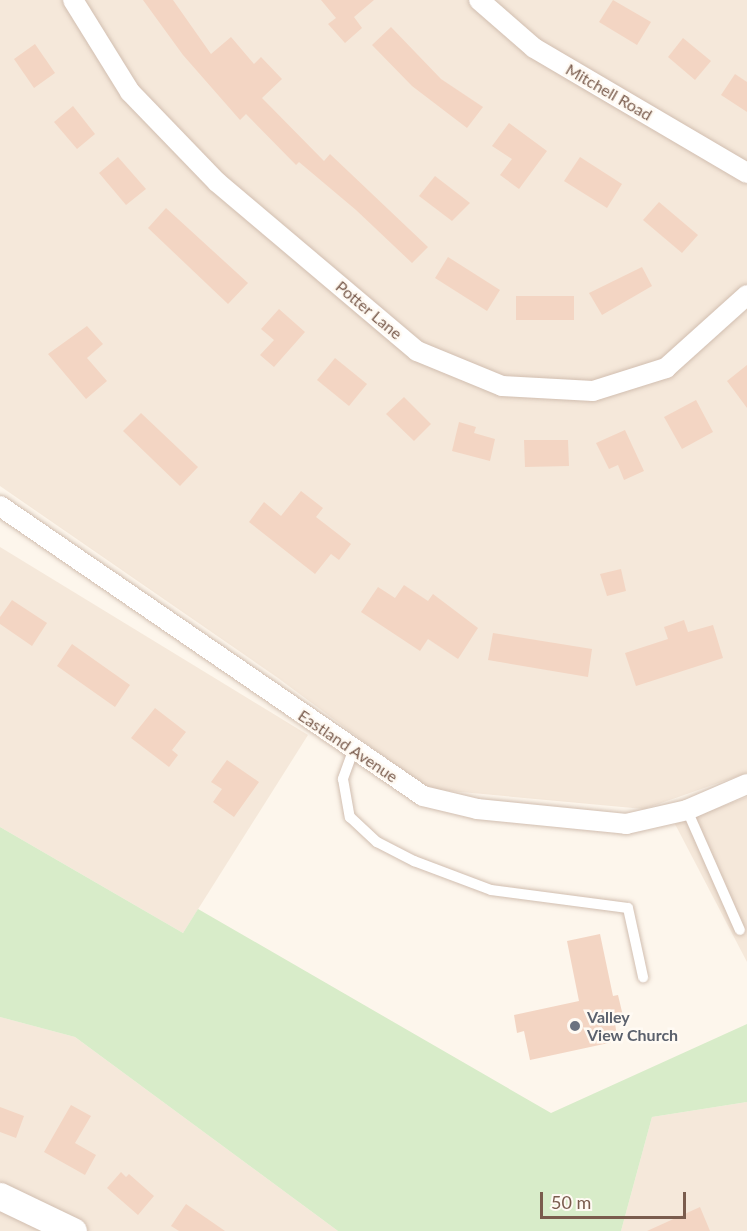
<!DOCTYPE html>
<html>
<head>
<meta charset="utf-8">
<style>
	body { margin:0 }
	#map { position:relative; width:747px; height:1231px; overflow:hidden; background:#fdf6ec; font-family:Lato,sans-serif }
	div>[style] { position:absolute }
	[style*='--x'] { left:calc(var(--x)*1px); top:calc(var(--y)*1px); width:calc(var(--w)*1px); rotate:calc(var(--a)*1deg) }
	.residential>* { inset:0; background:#f5e8da }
	.green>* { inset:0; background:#d8ecc9 }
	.building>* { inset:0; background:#f3d5c3 }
	.roads { filter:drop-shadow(0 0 2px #d1beb0) drop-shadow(0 0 2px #d1beb0) }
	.lane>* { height:10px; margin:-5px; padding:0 5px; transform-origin:5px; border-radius:5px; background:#fff }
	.street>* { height:20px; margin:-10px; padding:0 10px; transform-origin:10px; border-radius:10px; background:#fff }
	.secondary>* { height:27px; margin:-13.5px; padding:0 13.5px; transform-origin:13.5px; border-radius:13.5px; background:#fff }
	.dots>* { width:16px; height:16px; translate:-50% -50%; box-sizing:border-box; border:3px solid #fffaf3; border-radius:50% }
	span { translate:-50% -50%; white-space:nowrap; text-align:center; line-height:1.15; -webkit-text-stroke:5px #fffaf3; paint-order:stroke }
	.street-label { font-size:16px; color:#7a5c4d }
	.worship-label { font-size:16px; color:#5b616d; font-weight:700 }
	.left { translate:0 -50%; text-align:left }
	.scale { position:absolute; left:540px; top:1192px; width:146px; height:27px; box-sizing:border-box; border:3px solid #7a5c4d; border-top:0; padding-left:8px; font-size:18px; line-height:21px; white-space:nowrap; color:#7a5c4d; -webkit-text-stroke:4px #fffaf3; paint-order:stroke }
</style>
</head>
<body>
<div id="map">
	<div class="residential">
		<i style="clip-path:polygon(0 0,747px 0,747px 773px,644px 809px,428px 789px,278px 678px,0 486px)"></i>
		<i style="clip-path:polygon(0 547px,308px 735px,183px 933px,0 827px)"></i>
		<i style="clip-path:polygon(747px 797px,747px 962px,675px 824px)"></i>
		<i style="clip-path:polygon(0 1017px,75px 1037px,338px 1231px,0 1231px)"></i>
		<i style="clip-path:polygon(747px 1102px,747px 1231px,621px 1231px,652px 1117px)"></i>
	</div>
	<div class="green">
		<i style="clip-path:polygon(0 827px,183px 933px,198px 909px,551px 1113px,747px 1024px,747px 1102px,652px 1117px,621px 1231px,338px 1231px,75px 1037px,0 1017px)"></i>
	</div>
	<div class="building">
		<i style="clip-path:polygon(143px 0,173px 0,211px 54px,231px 37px,254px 64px,261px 57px,282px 79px,262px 98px,324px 161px,330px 154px,428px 247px,412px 263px,356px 210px,299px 162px,296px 165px,246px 114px,240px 120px,183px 55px)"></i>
		<i style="clip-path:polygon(321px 0,374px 0,354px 17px,362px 28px,345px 43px,328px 24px,336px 18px)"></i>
		<i style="clip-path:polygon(613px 0,651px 22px,637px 45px,599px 22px)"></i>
		<i style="clip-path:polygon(391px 27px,441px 79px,483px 107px,467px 128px,412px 86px,372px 45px)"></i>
		<i style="clip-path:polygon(683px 38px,711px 61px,695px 80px,668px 57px)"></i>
		<i style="clip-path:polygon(35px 44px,55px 73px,34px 88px,14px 59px)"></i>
		<i style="clip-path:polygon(735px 74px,747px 82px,747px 112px,721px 95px)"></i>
		<i style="clip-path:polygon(73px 106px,95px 134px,77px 149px,54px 122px)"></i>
		<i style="clip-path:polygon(509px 123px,547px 151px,519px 189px,500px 175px,512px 159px,492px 146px)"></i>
		<i style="clip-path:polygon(118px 157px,146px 189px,126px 205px,99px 173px)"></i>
		<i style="clip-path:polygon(580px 157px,622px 184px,607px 208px,564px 181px)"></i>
		<i style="clip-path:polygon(435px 176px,470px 203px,452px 221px,419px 196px)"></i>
		<i style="clip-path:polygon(659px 202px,698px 235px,682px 253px,643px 220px)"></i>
		<i style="clip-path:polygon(166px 208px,248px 283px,228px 304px,148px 228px)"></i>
		<i style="clip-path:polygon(448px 257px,500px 290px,487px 311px,435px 278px)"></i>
		<i style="clip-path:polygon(642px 267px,652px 286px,602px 315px,589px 293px)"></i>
		<i style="clip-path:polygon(516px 296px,574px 296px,574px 320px,516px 320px)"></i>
		<i style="clip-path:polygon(279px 309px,305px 332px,274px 367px,260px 355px,274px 340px,261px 329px)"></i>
		<i style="clip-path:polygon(87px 326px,103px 344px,87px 358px,107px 381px,86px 399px,48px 354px)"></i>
		<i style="clip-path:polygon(335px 358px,367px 384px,349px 406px,317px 380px)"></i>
		<i style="clip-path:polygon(747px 365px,747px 408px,727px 381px)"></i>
		<i style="clip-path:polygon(404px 397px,431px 424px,414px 441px,386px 414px)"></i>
		<i style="clip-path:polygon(696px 400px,713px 432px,682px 449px,664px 417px)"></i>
		<i style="clip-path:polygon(141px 413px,198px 467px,180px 486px,123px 431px)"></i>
		<i style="clip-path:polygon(459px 422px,476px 427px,474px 433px,495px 439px,490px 461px,452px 451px)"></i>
		<i style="clip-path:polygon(625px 430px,644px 471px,624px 480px,618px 465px,609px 469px,596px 443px)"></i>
		<i style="clip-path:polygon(524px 440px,568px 440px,569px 466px,525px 467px)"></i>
		<i style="clip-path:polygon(301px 491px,323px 508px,316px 517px,351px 544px,339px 560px,331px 554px,315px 574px,249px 522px,264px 502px,281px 516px)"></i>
		<i style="clip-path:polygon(621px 569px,626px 591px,607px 596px,600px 574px)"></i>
		<i style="clip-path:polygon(404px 585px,428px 601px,433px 594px,478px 628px,458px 659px,428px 639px,420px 651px,361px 612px,378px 587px,395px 598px)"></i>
		<i style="clip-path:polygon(12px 600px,47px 623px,32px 646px,0 624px,0 617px)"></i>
		<i style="clip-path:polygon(684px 620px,688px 632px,713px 625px,723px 658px,636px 686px,625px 653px,668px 639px,664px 627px)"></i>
		<i style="clip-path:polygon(493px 633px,592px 649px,588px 677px,488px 660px)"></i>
		<i style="clip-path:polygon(72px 644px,130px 685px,115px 707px,57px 666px)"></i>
		<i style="clip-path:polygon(155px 708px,186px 732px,172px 750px,178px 755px,169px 767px,131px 738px)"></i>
		<i style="clip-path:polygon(227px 760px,259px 782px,234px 817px,213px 802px,222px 789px,211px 782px)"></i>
		<i style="clip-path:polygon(600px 934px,613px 996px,618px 995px,623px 1016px,614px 1018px,618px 1041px,530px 1060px,524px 1031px,517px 1033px,514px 1015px,579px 1001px,567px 941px)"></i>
		<i style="clip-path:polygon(71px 1105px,91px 1116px,75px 1143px,96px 1155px,85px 1175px,44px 1152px)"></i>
		<i style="clip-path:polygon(0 1107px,24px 1116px,16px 1138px,0 1132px)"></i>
		<i style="clip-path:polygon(121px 1172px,126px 1177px,129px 1174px,154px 1196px,138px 1215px,107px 1188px)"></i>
		<i style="clip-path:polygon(186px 1204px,225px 1231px,179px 1231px,171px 1226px)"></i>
		<i style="clip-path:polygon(700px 1207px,710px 1231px,647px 1231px)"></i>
	</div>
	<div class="roads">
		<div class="lane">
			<i style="--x:353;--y:751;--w:30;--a:110"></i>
			<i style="--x:343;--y:779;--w:39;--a:80"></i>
			<i style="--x:350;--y:817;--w:37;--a:43"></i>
			<i style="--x:377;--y:842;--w:42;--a:27.2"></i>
			<i style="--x:414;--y:861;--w:82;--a:20.6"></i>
			<i style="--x:491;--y:890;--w:138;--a:7.5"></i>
			<i style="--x:628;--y:908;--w:71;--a:77.7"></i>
			<i style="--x:687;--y:810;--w:131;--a:66.2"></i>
		</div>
		<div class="street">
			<i style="--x:73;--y:0;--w:108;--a:58.2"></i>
			<i style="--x:130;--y:92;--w:125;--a:46"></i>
			<i style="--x:217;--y:182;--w:262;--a:40.2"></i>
			<i style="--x:417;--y:351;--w:92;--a:22.4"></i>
			<i style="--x:502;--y:386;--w:91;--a:3.1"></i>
			<i style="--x:593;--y:391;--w:77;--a:-17.5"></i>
			<i style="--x:666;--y:368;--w:109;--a:-42"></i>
			<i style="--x:479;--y:0;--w:73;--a:41.1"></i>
			<i style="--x:534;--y:48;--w:247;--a:30.4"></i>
			<i style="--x:0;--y:506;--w:513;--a:34.43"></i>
			<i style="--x:423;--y:796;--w:56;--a:13.5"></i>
			<i style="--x:477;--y:809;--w:150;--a:5.7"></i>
			<i style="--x:626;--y:824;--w:63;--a:-12.9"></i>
			<i style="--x:687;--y:810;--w:65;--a:-23.4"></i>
		</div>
		<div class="secondary">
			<i style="--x:0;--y:1196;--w:81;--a:25.6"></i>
		</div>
	</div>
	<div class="dots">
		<i style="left:575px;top:1026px;background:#6b7280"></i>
	</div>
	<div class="street-label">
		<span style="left:609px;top:92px;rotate:30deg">Mitchell Road</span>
		<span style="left:369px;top:310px;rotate:40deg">Potter Lane</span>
		<span style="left:348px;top:746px;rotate:34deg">Eastland Avenue</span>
	</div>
	<div class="worship-label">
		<span class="left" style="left:587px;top:1026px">Valley<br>View Church</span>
	</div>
	<div class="scale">50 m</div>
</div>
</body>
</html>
